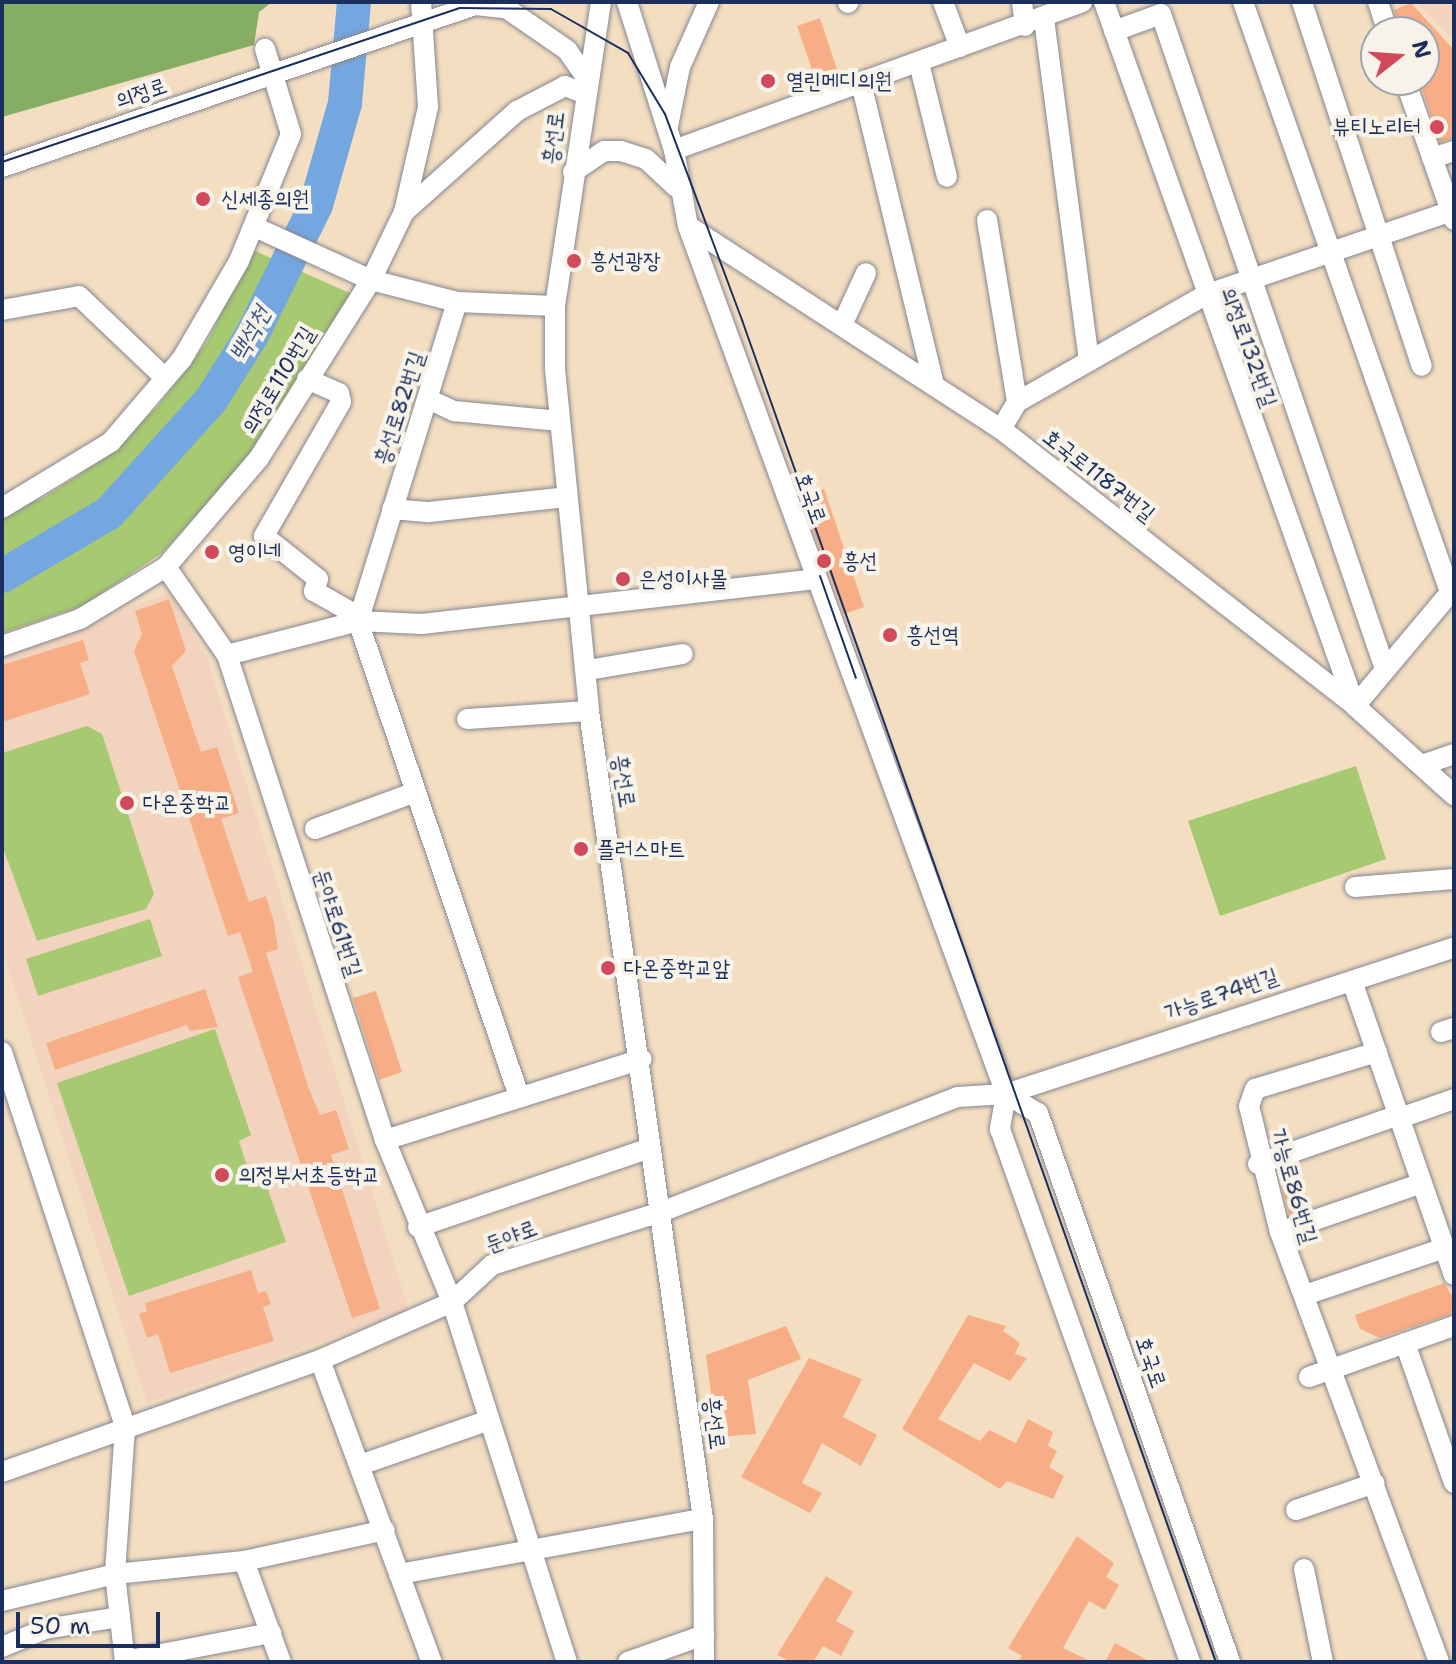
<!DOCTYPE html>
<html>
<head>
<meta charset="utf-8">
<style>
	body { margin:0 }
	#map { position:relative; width:1456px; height:1664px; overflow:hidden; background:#f3dec1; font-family:"Shantell Sans","Poor Story",sans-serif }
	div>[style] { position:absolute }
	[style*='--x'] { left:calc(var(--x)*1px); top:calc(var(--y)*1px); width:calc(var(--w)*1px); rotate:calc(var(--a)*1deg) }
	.built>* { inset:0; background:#f2d4be }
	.green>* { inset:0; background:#a7c971 }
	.forest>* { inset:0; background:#85ad63 }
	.river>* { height:34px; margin:-17px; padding:0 17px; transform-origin:17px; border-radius:17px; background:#74a7e0 }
	.building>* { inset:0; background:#f7ae86 }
	.roads { filter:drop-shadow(0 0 2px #878690) drop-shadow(0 0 2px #878690) }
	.minor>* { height:20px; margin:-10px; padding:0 10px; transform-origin:10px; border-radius:10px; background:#fff }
	.tram>* { height:2px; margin:-1px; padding:0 1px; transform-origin:1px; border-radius:1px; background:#1b2f5e }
	.dots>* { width:22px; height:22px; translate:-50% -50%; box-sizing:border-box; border:4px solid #f7f3e8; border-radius:50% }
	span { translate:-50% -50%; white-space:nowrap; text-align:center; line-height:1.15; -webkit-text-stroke:8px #f7f3e8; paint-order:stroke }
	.poi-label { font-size:22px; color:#1b2f5e }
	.left { translate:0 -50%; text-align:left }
	.right { translate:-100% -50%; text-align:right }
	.street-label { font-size:22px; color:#1b2f5e }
	.water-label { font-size:24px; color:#365385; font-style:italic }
	.frame { position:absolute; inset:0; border:4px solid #1b2f5e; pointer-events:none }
	.north { position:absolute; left:1360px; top:16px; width:80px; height:80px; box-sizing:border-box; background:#f7f3e8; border:2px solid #9fa5b1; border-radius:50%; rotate:73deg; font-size:22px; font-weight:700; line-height:32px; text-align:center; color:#1b2f5e }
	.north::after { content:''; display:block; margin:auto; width:28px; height:36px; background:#d1495b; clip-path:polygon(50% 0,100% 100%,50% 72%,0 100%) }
	.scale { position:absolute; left:16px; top:1612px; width:144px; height:36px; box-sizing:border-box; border:4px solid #1b2f5e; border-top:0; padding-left:10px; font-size:24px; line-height:28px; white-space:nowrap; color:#1b2f5e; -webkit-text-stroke:6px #f7f3e8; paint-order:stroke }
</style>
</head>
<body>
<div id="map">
	<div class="built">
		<i style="clip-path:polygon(1416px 2px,1454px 2px,1454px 39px)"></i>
		<i style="clip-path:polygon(170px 592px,207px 657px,409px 1311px,147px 1403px,2px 949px,2px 656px)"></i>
	</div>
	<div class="green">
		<i style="clip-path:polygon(253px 250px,354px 295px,256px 449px,162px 553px,82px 606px,2px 633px,2px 513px,43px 498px,108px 456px,158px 406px,207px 342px)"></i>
		<i style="clip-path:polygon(87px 726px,102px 734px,154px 894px,146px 909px,37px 941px,2px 845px,2px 753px)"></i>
		<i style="clip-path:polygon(1356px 766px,1386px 859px,1220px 916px,1188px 821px)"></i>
		<i style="clip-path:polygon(150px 919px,162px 956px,38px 996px,26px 959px)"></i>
		<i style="clip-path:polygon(215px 1029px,251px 1135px,239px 1141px,247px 1166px,259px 1163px,286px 1242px,129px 1296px,57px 1083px)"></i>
	</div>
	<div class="forest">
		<i style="clip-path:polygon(2px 2px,272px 2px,259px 12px,254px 45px,2px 117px)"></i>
	</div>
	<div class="river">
		<i style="--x:2;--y:576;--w:124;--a:-30.5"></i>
		<i style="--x:109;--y:513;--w:152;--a:-47.9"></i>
		<i style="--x:211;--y:400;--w:77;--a:-57.8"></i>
		<i style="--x:252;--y:335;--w:145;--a:-63.8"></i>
		<i style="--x:316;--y:205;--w:106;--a:-74.1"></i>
		<i style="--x:345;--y:103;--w:101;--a:-84.9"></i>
	</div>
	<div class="building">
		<i style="clip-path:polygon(1411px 3px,1454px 50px,1454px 138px,1440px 142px,1419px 80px,1424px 32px,1401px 32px,1394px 10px)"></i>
		<i style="clip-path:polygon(820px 18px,839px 76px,817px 84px,797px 26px)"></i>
		<i style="clip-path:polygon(824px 489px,864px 607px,844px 614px,801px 497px)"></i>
		<i style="clip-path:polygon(169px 599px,186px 651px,172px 666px,201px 752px,217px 747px,239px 813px,221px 819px,249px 902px,266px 896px,274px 922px,278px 949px,266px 953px,309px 1089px,320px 1115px,336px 1110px,349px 1149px,331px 1155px,380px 1309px,352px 1318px,238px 977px,253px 972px,240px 932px,228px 936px,134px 651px,142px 634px,135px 611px)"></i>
		<i style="clip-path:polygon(83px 640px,89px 660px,80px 663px,90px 694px,2px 722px,2px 665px)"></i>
		<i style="clip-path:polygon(205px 989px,218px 1027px,190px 1031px,187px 1025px,55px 1070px,46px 1043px)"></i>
		<i style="clip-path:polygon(376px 991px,402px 1072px,379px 1080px,353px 998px)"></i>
		<i style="clip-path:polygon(1293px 1166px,1308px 1207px,1289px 1214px,1278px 1171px)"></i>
		<i style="clip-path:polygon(251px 1270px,258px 1293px,266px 1291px,271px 1304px,263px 1307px,274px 1341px,170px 1373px,158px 1334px,147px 1338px,139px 1314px,147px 1311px,145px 1303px)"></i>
		<i style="clip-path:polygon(1444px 1283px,1454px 1299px,1451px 1314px,1380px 1338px,1360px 1329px,1355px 1315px)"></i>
		<i style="clip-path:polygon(968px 1315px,1006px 1326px,1003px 1331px,1020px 1343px,1015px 1354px,1027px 1358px,1010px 1381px,974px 1363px,938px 1419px,980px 1441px,989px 1430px,1016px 1443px,1028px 1419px,1053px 1432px,1048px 1446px,1057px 1451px,1049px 1467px,1064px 1476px,1053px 1499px,1007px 1481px,1000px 1489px,902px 1429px)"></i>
		<i style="clip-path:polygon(786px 1326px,801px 1359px,748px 1380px,756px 1434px,717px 1437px,706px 1355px)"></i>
		<i style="clip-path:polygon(809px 1358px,862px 1379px,843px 1417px,877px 1435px,861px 1466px,822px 1443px,802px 1483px,822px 1493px,810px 1513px,741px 1477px)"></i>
		<i style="clip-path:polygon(1077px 1536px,1114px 1563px,1106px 1577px,1119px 1585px,1105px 1610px,1089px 1601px,1063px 1648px,1092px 1662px,1018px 1662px,1022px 1656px,1008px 1648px)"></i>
		<i style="clip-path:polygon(826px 1576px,853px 1592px,836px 1621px,854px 1631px,841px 1656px,823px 1646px,813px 1662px,791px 1662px,777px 1655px)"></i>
		<i style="clip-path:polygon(1115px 1643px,1151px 1662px,1105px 1662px)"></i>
	</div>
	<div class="roads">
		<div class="minor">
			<i style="--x:601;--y:2;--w:307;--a:98.6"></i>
			<i style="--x:555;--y:306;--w:63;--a:90"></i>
			<i style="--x:555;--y:369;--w:344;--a:84.3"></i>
			<i style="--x:589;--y:711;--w:816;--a:81.97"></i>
			<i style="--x:703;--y:1519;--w:143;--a:89.6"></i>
			<i style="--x:627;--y:2;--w:155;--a:72.4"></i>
			<i style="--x:674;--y:150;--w:77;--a:79.6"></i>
			<i style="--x:688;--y:226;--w:924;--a:69.88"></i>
			<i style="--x:1006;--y:1094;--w:36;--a:100"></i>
			<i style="--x:1000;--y:1129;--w:566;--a:70.38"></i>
			<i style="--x:943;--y:2;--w:48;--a:69.3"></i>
			<i style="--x:1022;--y:2;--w:24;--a:83"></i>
			<i style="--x:1104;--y:2;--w:747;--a:70.38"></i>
			<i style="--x:1243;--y:2;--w:622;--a:70.66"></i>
			<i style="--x:1302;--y:2;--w:383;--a:71.8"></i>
			<i style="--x:1378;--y:2;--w:32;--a:72"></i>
			<i style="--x:848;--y:3;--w:1;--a:-45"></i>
			<i style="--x:475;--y:5;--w:31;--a:6"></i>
			<i style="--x:506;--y:8;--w:74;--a:34.5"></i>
			<i style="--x:567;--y:50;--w:32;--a:55"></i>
			<i style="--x:1044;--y:19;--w:345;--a:82.5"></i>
			<i style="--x:1114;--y:31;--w:50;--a:-19.9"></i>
			<i style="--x:1161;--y:14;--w:692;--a:71.12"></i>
			<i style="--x:919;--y:63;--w:117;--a:76.2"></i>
			<i style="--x:1405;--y:80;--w:148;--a:70.7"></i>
			<i style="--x:861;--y:83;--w:311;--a:76.4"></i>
			<i style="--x:668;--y:126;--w:60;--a:-78.5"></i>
			<i style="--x:680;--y:67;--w:71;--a:-66"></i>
			<i style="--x:674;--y:150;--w:434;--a:-19.9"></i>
			<i style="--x:1432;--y:158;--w:23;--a:-18"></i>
			<i style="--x:2;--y:167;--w:509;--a:-18.9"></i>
			<i style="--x:573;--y:172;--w:37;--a:-34"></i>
			<i style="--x:604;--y:151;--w:17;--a:0"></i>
			<i style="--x:621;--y:151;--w:26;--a:18"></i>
			<i style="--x:646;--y:159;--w:41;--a:43"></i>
			<i style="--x:404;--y:212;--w:152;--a:-41.8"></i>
			<i style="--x:517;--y:111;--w:54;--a:-27.5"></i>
			<i style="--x:565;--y:86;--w:19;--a:21"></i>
			<i style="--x:987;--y:220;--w:184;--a:80.6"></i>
			<i style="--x:688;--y:226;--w:373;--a:33"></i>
			<i style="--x:1001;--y:429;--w:449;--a:38"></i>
			<i style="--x:1355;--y:706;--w:133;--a:42"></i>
			<i style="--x:257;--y:228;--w:125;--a:24.5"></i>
			<i style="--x:371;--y:280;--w:89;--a:14.3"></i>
			<i style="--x:457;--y:302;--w:98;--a:2.3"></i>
			<i style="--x:457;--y:302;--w:334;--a:107.2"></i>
			<i style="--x:358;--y:621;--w:502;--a:71.28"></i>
			<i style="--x:2;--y:310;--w:78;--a:-10.3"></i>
			<i style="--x:79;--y:296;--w:119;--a:43.6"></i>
			<i style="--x:842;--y:325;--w:57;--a:-65.2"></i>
			<i style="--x:307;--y:379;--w:35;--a:24"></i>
			<i style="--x:339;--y:393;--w:9;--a:77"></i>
			<i style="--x:341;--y:402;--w:155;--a:119.9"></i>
			<i style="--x:264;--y:536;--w:69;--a:38.5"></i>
			<i style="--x:318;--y:579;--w:13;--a:108"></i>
			<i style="--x:314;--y:591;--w:51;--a:29.6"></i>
			<i style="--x:428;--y:399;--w:29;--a:25"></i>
			<i style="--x:454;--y:411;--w:106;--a:5.4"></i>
			<i style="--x:1001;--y:429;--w:31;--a:-59"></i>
			<i style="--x:1017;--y:402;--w:216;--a:-29.6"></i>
			<i style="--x:1205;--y:295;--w:263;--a:-18.8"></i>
			<i style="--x:2;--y:508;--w:127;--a:-31.2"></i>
			<i style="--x:111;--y:442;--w:109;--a:-49.5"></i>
			<i style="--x:182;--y:359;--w:113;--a:-59.8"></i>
			<i style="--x:239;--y:261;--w:137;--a:-67.7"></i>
			<i style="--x:291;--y:134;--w:89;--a:-107"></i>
			<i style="--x:392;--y:509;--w:37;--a:5"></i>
			<i style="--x:429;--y:512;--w:138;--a:-6.2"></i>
			<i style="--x:166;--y:567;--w:107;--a:55.3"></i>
			<i style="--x:227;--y:655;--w:510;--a:71.96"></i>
			<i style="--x:385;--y:1140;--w:175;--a:67.5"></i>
			<i style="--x:452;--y:1302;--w:378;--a:72.3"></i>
			<i style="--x:2;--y:646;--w:83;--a:-19.1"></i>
			<i style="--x:80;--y:619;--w:100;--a:-31.2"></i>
			<i style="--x:166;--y:567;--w:143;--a:-49.5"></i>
			<i style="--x:259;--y:458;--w:210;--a:-57.8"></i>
			<i style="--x:371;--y:280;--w:76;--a:-64.1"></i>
			<i style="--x:404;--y:212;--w:108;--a:-77.1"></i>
			<i style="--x:428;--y:107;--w:105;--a:-93.8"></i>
			<i style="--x:227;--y:655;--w:135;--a:-14.5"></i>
			<i style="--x:358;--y:621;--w:64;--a:2.7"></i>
			<i style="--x:422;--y:624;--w:396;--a:-6.5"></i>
			<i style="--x:588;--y:670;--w:96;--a:-9.6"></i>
			<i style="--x:1355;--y:706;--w:154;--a:-50"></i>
			<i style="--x:467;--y:719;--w:122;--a:-3.8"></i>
			<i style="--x:1422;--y:765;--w:34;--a:-19"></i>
			<i style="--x:315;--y:829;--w:104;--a:-20.2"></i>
			<i style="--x:1355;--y:887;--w:99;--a:-4.6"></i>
			<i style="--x:1352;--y:981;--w:311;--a:70.9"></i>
			<i style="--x:1441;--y:1032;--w:14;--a:-17"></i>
			<i style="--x:2;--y:1052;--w:395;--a:71.8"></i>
			<i style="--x:125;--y:1427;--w:147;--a:93.9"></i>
			<i style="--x:115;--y:1574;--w:89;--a:83.5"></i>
			<i style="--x:1377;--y:1052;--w:127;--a:163.1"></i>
			<i style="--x:1255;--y:1089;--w:18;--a:109"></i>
			<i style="--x:1249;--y:1106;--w:130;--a:76.2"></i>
			<i style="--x:1280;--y:1232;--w:458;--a:69.7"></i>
			<i style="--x:1006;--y:1094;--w:37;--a:31"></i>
			<i style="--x:1038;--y:1113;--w:582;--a:70.72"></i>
			<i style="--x:1400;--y:1118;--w:57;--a:-19.4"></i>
			<i style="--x:385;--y:1140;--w:269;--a:-17.5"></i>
			<i style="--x:1258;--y:1164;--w:149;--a:-19.2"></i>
			<i style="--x:418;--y:1227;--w:242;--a:-18.8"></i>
			<i style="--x:1280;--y:1232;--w:150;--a:-19"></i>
			<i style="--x:1305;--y:1295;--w:148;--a:-18.6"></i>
			<i style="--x:1405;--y:1343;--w:148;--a:70.7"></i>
			<i style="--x:320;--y:1360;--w:322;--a:69.7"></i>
			<i style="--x:1309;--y:1377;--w:154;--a:-19.4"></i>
			<i style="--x:360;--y:1465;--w:137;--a:-19.2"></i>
			<i style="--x:2;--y:1472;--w:337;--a:-19.4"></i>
			<i style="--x:320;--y:1360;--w:144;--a:-23.7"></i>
			<i style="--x:452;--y:1302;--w:54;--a:-42.8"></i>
			<i style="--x:492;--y:1265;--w:177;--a:-17.4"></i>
			<i style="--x:661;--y:1212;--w:318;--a:-21.2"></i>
			<i style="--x:958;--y:1097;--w:48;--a:-3.6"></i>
			<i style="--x:1006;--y:1094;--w:471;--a:-18.1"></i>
			<i style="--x:1296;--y:1510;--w:83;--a:-18.9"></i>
			<i style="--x:244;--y:1561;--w:108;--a:69.9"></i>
			<i style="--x:1304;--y:1569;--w:95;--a:78.5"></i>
			<i style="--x:399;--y:1574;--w:309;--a:-10.3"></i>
			<i style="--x:2;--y:1601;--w:116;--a:-13.4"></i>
			<i style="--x:115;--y:1574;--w:130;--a:-5.8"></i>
			<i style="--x:244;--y:1561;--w:144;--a:-12.4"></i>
			<i style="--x:2;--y:1647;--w:47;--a:-22.7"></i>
			<i style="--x:45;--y:1629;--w:76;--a:-9.1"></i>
			<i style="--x:125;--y:1661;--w:149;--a:-10.9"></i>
			<i style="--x:628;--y:1662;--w:81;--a:-19.6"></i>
		</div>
	</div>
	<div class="tram">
		<i style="--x:2;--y:162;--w:483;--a:-18.6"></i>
		<i style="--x:460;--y:8;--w:91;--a:0.6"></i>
		<i style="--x:551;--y:9;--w:89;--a:29.7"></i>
		<i style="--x:628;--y:53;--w:71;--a:58.8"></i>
		<i style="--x:665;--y:114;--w:220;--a:69.5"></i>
		<i style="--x:742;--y:320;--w:1423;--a:70.55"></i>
		<i style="--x:820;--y:576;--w:108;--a:70.6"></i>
	</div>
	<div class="dots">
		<i style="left:768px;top:81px;background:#d1495b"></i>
		<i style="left:1437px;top:127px;background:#d1495b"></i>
		<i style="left:203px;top:199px;background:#d1495b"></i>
		<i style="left:574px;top:261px;background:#d1495b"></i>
		<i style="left:212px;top:552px;background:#d1495b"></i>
		<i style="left:824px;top:561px;background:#d1495b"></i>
		<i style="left:623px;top:579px;background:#d1495b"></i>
		<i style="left:890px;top:635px;background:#d1495b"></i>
		<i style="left:127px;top:803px;background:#d1495b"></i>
		<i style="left:581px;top:849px;background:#d1495b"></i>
		<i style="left:608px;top:968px;background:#d1495b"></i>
		<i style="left:222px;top:1175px;background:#d1495b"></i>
	</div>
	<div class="poi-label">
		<span class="left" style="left:786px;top:81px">열린메디의원</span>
		<span class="right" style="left:1421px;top:127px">뷰티노리터</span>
		<span class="left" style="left:221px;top:199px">신세종의원</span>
		<span class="left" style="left:590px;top:261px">흥선광장</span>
		<span class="left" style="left:228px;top:552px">영이네</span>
		<span class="left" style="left:842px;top:561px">흥선</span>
		<span class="left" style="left:639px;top:579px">은성이사몰</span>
		<span class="left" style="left:906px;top:635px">흥선역</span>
		<span class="left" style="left:143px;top:803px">다온중학교</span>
		<span class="left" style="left:597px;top:849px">플러스마트</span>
		<span class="left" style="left:624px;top:968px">다온중학교앞</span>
		<span class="left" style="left:238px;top:1175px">의정부서초등학교</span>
	</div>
	<div class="street-label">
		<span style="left:141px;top:93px;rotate:-19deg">의정로</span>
		<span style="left:553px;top:138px;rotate:-83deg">흥선로</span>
		<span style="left:1249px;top:347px;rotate:70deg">의정로132번길</span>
		<span style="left:278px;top:380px;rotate:-59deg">의정로110번길</span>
		<span style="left:399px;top:408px;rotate:-72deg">흥선로82번길</span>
		<span style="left:1099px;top:475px;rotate:38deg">호국로1187번길</span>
		<span style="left:811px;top:498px;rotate:70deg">호국로</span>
		<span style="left:624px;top:781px;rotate:81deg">흥선로</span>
		<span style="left:338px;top:923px;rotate:72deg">둔야로61번길</span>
		<span style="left:1221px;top:994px;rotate:-19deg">가능로74번길</span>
		<span style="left:1294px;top:1186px;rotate:74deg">가능로86번길</span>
		<span style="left:511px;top:1236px;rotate:-21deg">둔야로</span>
		<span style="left:1151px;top:1362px;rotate:71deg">호국로</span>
		<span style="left:715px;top:1423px;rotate:83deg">흥선로</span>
	</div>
	<div class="water-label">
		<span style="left:250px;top:334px;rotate:-61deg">백석천</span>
	</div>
	<div class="frame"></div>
	<div class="north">N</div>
	<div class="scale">50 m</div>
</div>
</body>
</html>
